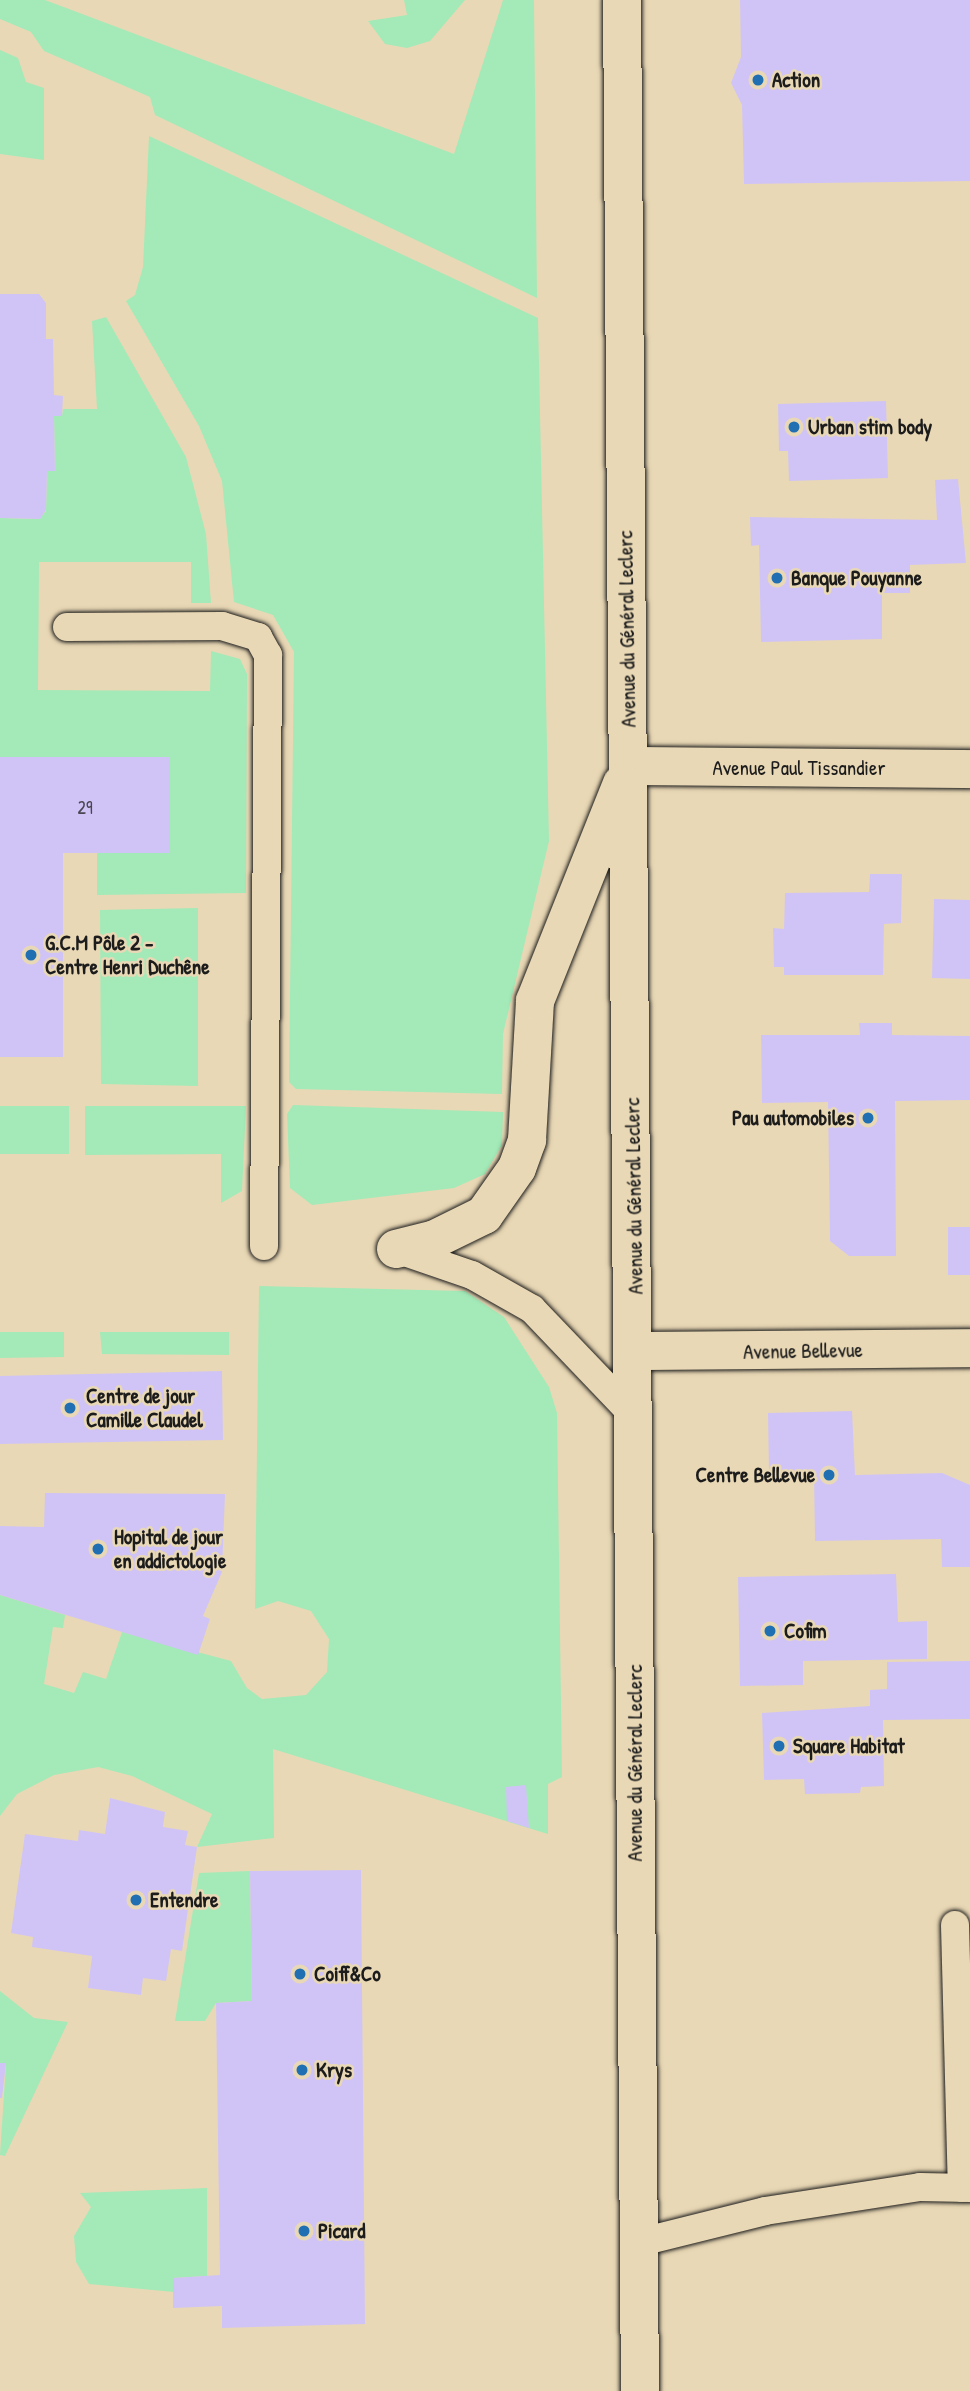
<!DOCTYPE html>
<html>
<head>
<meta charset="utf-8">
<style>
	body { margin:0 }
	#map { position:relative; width:970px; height:2391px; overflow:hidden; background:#e9d8b5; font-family:"Patrick Hand",sans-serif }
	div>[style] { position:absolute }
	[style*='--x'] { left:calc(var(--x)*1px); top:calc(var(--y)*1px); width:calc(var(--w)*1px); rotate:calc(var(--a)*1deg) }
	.green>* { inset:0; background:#a3eab8 }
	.building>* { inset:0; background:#d0c4f6 }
	.roads { filter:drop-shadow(0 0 2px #1c1c1c) drop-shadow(0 0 2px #1c1c1c) }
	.lane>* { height:28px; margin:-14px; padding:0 14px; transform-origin:14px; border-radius:14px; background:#e9d8b5 }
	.street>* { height:38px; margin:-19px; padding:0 19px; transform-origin:19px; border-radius:19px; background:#e9d8b5 }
	.secondary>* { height:38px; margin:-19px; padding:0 19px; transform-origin:19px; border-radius:19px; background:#e9d8b5 }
	.dots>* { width:19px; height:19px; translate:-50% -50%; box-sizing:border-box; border:4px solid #e9d8b5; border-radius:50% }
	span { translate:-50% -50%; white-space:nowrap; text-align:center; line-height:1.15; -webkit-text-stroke:5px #e9d8b5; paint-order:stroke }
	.number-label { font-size:18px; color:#494652 }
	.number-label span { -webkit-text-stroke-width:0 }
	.poi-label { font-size:21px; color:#1c1c1c; font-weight:700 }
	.left { translate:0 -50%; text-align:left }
	.right { translate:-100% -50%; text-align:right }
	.street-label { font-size:21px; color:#1c1c1c }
</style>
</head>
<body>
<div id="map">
	<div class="green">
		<i style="clip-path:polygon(0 0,45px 0,454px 154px,503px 0,534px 0,537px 298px,155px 115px,150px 97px,44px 51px,31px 32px,0 19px)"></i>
		<i style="clip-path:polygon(404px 0,465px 0,430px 41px,407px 48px,385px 44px,368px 21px,407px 15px)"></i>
		<i style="clip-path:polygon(0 50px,18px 58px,26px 82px,44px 88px,44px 160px,0 154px)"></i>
		<i style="clip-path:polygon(149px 136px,538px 318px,549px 841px,503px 1034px,502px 1094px,296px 1089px,289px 1082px,294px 652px,273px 615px,234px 602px,222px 481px,199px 426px,126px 301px,135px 295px,143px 267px)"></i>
		<i style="clip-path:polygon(106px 317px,186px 457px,206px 534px,211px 603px,191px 603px,191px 562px,39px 562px,38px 690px,210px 691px,211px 651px,240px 659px,247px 674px,246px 893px,97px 895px,97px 853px,170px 853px,170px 757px,0 757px,0 518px,39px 519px,46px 511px,47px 471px,55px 470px,54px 416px,62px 416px,63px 409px,97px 409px,92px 321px)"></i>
		<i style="clip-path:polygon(198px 908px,198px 1086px,101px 1084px,100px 910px)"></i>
		<i style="clip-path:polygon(293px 1105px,503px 1112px,502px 1145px,485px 1174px,454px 1188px,312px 1205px,290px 1188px,287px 1114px)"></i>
		<i style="clip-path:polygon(0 1106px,69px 1106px,69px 1154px,0 1154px)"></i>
		<i style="clip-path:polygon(85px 1106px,246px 1106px,242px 1191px,221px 1203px,221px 1154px,85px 1155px)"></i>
		<i style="clip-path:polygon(259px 1286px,465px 1291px,504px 1317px,549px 1387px,557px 1413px,562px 1777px,548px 1784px,548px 1834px,273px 1749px,274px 1838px,197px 1847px,212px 1814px,132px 1776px,98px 1767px,54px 1775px,17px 1794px,0 1816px,0 1595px,65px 1615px,63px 1628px,53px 1627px,44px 1684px,74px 1693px,83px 1672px,106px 1679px,122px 1632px,231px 1661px,247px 1688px,262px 1699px,306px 1695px,327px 1672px,329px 1639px,311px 1611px,278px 1601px,255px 1609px)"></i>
		<i style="clip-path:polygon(0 1332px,64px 1332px,64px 1357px,0 1358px)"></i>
		<i style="clip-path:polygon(100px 1332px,229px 1332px,229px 1355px,102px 1354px)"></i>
		<i style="clip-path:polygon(250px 1871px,252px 2001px,216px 2003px,205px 2021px,175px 2021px,199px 1873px)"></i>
		<i style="clip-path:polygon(0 1991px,34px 2018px,68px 2022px,5px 2156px,0 2155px,6px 2064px,0 2063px)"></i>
		<i style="clip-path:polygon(207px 2188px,207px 2276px,173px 2278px,174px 2292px,89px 2284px,76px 2262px,74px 2236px,91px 2207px,80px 2193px)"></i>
	</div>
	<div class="building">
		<i style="clip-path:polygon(740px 0,970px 0,970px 181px,744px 184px,742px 105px,731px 83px,741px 57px)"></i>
		<i style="clip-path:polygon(0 294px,39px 294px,46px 303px,46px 339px,53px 339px,54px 395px,63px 396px,62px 416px,54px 416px,55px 471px,47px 471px,46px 510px,40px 519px,0 518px)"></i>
		<i style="clip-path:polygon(886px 401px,888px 478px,789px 481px,788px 451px,779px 451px,778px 404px)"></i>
		<i style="clip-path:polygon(958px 479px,966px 563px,910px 565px,910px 593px,882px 593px,882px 639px,761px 642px,759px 545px,751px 546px,750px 517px,937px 520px,935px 480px)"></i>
		<i style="clip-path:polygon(0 757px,170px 757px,170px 853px,63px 853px,63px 1057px,0 1057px)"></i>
		<i style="clip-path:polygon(870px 874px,902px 874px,901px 923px,884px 924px,883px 975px,784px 975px,784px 967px,774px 967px,773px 928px,784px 929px,785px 893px,869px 892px)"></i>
		<i style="clip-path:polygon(934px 899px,970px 900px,970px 979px,932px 978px)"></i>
		<i style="clip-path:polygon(859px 1023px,892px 1023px,892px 1035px,970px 1036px,970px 1100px,895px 1101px,896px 1256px,849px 1256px,830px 1241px,828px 1102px,762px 1103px,761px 1035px,860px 1035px)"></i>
		<i style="clip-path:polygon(948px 1227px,970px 1227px,970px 1275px,948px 1275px)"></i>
		<i style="clip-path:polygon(222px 1371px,223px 1440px,0 1444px,0 1376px)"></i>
		<i style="clip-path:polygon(852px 1411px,855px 1475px,942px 1473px,970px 1485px,970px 1567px,942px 1567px,941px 1539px,815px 1541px,814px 1474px,769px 1473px,768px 1413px)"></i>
		<i style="clip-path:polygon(45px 1493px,225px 1494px,222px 1572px,203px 1616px,210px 1619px,198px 1655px,0 1595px,0 1526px,44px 1527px)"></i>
		<i style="clip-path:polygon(896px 1574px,898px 1622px,927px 1621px,927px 1659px,803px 1661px,803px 1685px,740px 1686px,738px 1577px)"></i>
		<i style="clip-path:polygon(970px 1661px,970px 1719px,883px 1720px,884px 1786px,861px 1787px,860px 1793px,805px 1794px,804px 1779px,764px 1780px,762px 1713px,870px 1706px,870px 1690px,887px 1689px,887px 1662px)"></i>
		<i style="clip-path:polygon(526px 1785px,529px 1828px,507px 1821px,506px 1787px)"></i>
		<i style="clip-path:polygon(110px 1798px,165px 1812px,163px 1827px,188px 1831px,185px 1845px,197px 1847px,182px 1951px,171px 1949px,166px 1981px,143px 1978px,141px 1995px,88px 1988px,92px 1956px,32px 1947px,33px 1937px,11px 1933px,25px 1834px,78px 1841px,79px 1830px,105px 1834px)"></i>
		<i style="clip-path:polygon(361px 1870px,365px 2324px,222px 2328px,222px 2306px,173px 2308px,173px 2278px,220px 2275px,216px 2003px,252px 2001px,250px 1871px)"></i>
		<i style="clip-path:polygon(0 2063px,6px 2063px,2px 2098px,0 2098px)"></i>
	</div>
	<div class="roads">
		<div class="lane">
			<i style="--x:67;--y:627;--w:155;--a:-0.4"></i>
			<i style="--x:222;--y:626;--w:38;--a:17"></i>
			<i style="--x:258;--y:637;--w:21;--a:61"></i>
			<i style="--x:268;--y:655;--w:591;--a:90.39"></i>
			<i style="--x:396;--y:1249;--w:80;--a:18.9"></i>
			<i style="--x:472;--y:1275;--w:69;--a:29.5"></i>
			<i style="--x:532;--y:1309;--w:151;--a:46.3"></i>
			<i style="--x:955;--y:1925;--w:263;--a:88.5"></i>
			<i style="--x:637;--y:2243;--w:132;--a:-14"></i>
			<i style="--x:765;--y:2211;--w:157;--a:-8.8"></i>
			<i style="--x:920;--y:2187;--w:50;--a:1.1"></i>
		</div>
		<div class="street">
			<i style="--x:629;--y:766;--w:341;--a:0.5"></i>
			<i style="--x:635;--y:1351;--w:335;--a:-0.5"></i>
		</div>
		<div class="secondary">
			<i style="--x:622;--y:0;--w:2391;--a:89.57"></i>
			<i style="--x:396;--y:1249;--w:38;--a:-14"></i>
			<i style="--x:433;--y:1240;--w:57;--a:-26.1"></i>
			<i style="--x:484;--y:1215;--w:57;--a:-54.9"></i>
			<i style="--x:517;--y:1168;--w:30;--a:-70"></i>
			<i style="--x:527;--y:1140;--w:139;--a:-86.7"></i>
			<i style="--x:535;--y:1001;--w:234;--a:-68.2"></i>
		</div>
	</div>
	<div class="dots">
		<i style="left:758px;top:80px;background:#1f6fb2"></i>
		<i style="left:794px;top:427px;background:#1f6fb2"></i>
		<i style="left:777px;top:578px;background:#1f6fb2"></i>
		<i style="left:31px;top:955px;background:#1f6fb2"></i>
		<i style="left:868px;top:1118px;background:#1f6fb2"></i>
		<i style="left:70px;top:1408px;background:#1f6fb2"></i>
		<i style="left:829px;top:1475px;background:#1f6fb2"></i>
		<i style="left:98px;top:1549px;background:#1f6fb2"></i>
		<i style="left:770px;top:1631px;background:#1f6fb2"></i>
		<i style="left:779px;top:1746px;background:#1f6fb2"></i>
		<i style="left:136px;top:1900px;background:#1f6fb2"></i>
		<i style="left:300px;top:1974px;background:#1f6fb2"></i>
		<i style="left:302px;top:2070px;background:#1f6fb2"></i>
		<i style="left:304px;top:2231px;background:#1f6fb2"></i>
	</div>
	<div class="number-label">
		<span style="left:85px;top:808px">29</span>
	</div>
	<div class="poi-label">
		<span class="left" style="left:772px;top:80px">Action</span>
		<span class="left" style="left:808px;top:427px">Urban stim body</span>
		<span class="left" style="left:791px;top:578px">Banque Pouyanne</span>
		<span class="left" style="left:45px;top:955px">G.C.M Pôle 2 -<br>Centre Henri Duchêne</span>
		<span class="right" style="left:854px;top:1118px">Pau automobiles</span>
		<span class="left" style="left:86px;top:1408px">Centre de jour<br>Camille Claudel</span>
		<span class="right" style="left:815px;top:1475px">Centre Bellevue</span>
		<span class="left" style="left:114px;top:1549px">Hopital de jour<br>en addictologie</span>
		<span class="left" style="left:784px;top:1631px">Cofim</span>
		<span class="left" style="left:793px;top:1746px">Square Habitat</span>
		<span class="left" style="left:150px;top:1900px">Entendre</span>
		<span class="left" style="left:314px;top:1974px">Coiff&amp;Co</span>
		<span class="left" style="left:316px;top:2070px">Krys</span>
		<span class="left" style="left:318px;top:2231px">Picard</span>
	</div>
	<div class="street-label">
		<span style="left:627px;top:629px;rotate:-91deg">Avenue du Général Leclerc</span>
		<span style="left:799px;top:768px">Avenue Paul Tissandier</span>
		<span style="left:634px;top:1196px;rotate:-91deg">Avenue du Général Leclerc</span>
		<span style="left:803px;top:1351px;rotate:-1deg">Avenue Bellevue</span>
		<span style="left:635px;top:1763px;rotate:-90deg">Avenue du Général Leclerc</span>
	</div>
</div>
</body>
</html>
